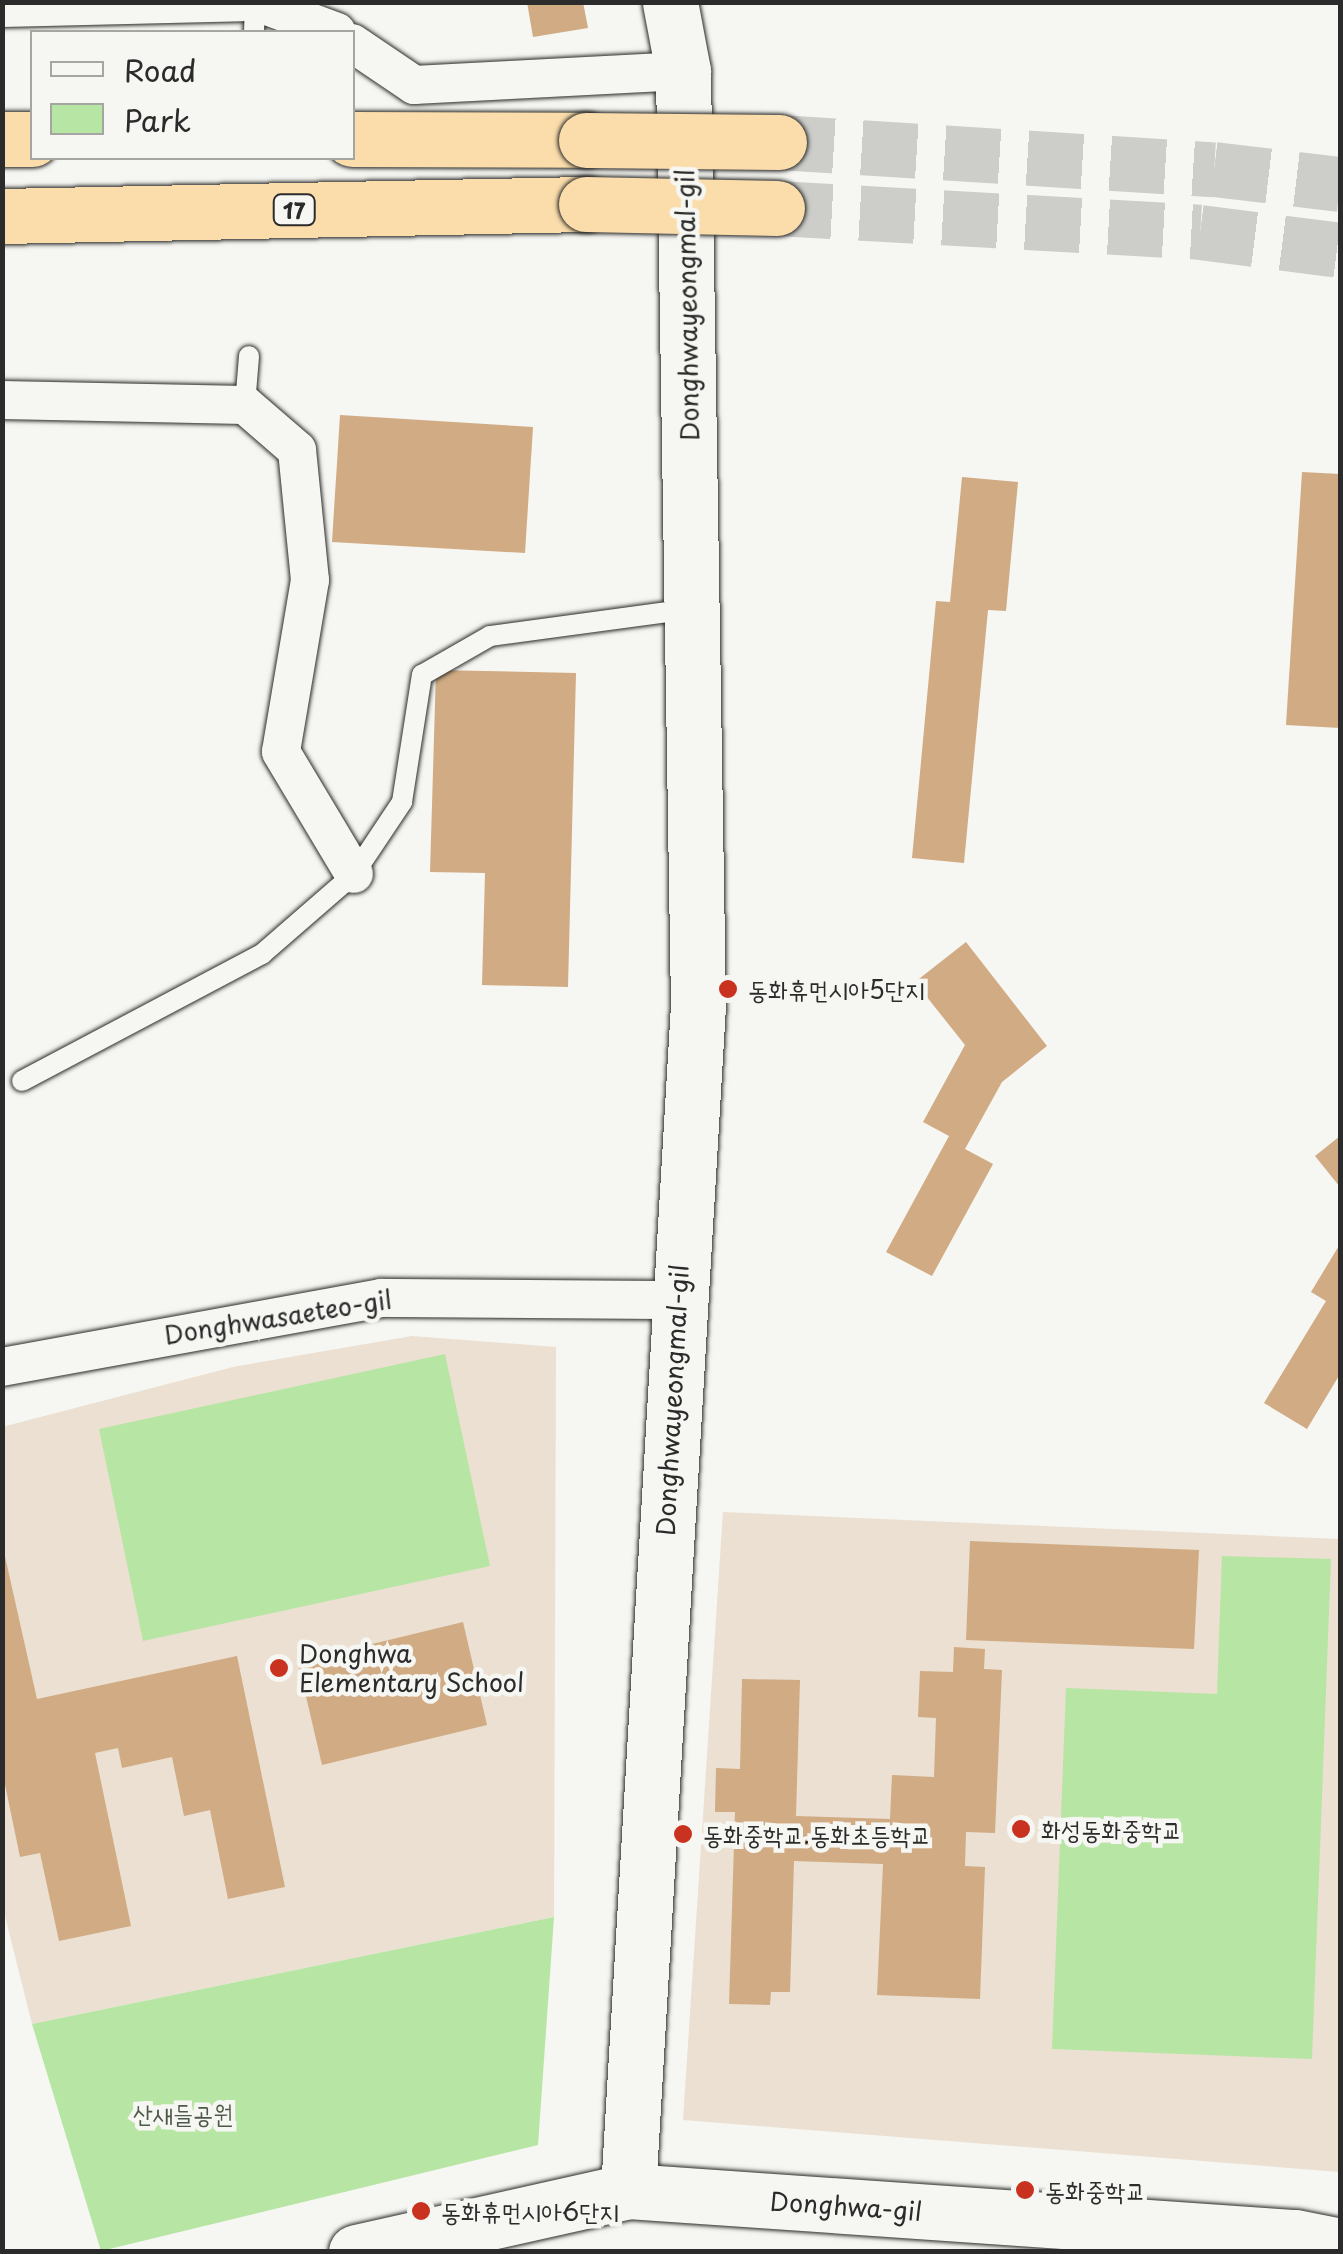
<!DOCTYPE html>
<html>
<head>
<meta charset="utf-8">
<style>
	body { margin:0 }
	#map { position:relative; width:1343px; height:2254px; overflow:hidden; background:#f6f6f2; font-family:"Playpen Sans","Poor Story",sans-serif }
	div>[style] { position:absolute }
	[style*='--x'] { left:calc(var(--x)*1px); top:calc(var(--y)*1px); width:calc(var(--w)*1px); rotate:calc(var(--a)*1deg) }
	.built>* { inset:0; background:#ebe0d1 }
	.green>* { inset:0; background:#b7e5a4 }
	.building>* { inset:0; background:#d1ab83 }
	.highway-tunnel>* { height:55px; margin-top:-27.5px; transform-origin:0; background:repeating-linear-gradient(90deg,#cdcdca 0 55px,transparent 0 83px) }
	.roads { filter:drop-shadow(0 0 2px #2b2b2b) drop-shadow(0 0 2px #2b2b2b) }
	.lane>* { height:20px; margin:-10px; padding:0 10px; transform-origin:10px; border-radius:10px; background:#f6f6f2 }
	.street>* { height:38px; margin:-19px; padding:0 19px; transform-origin:19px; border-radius:19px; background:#f6f6f2 }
	.secondary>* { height:55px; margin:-27.5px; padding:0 27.5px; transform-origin:27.5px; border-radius:27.5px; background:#f6f6f2 }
	.highway>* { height:55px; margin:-27.5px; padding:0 27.5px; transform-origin:27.5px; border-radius:27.5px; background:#fbddab }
	.bridges { filter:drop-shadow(0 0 2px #2b2b2b) drop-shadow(0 0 2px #2b2b2b) }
	.highway-bridge>* { height:55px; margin:-27.5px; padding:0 27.5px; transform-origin:27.5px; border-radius:27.5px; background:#fbddab }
	.dots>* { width:28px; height:28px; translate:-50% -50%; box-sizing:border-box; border:5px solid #f6f6f2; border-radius:50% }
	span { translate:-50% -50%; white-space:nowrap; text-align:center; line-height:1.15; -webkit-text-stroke:9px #f6f6f2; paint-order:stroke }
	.shield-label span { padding:2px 8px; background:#f6f6f2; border:2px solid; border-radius:8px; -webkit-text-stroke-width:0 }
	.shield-label { font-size:22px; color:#2b2b2b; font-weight:700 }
	.street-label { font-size:25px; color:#2b2b2b }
	.poi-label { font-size:25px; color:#2b2b2b }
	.left { translate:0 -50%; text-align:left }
	.park-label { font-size:25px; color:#4e5a49 }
	.frame { position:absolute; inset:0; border:5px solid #2b2b2b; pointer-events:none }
	.legend { position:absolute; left:30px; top:30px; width:325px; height:130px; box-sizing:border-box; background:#f6f6f2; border:2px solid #a5a5a2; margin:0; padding:12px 18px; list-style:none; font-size:30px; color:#2b2b2b }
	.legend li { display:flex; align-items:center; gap:20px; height:50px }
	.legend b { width:50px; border:2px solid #a5a5a2 }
</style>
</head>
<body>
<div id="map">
	<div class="built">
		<i style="clip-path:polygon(412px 1336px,556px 1347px,554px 1917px,32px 2024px,3px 1908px,2px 1427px,233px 1367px)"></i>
		<i style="clip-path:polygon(723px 1512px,1340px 1539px,1340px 2172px,683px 2120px)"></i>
	</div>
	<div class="green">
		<i style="clip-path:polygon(445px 1354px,490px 1566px,143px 1641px,99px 1429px)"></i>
		<i style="clip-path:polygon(1222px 1556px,1331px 1559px,1312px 2059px,1052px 2049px,1066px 1688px,1217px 1694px)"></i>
		<i style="clip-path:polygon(554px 1917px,538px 2145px,101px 2251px,32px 2024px)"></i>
	</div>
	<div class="building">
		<i style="clip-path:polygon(527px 2px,583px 2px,588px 28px,533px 37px)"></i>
		<i style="clip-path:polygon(340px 415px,533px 427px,525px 553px,332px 542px)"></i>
		<i style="clip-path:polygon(1302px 472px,1340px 474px,1340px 728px,1286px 725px)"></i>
		<i style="clip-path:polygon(962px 477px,1018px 482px,1006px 611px,988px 610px,964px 863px,912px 858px,936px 601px,950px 602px)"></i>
		<i style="clip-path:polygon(436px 670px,576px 673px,568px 987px,482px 985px,485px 873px,430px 872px)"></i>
		<i style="clip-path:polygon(966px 942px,1047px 1046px,1002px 1082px,965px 1149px,993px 1164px,932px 1276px,886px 1252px,949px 1136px,923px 1122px,965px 1045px,915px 982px)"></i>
		<i style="clip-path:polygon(1340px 1136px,1340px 1187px,1315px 1156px)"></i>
		<i style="clip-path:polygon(1340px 1244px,1340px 1374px,1307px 1429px,1264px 1403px,1326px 1301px,1311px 1292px)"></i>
		<i style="clip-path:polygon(970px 1541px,1199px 1550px,1194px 1649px,966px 1640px)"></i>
		<i style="clip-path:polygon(2px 1543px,37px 1699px,237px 1656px,285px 1887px,228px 1899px,210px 1810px,184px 1816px,172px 1757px,122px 1768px,118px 1748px,95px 1753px,131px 1926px,59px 1941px,40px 1853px,20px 1857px,2px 1770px)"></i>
		<i style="clip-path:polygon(463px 1622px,487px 1725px,322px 1765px,298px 1662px)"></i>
		<i style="clip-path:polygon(954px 1647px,985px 1649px,984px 1669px,1002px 1670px,995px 1833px,966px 1832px,965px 1866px,985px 1867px,980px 1999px,877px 1995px,883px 1864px,794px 1861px,790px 1992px,771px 1992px,770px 2005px,729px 2004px,735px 1812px,715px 1812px,716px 1768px,740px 1769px,742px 1679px,800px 1680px,796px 1816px,890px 1819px,892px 1775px,934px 1777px,936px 1718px,918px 1717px,920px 1671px,953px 1672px)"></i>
	</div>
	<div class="highway-tunnel">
		<i style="--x:779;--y:142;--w:436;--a:3.6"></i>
		<i style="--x:1214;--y:169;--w:127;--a:6.8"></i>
		<i style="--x:777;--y:208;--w:424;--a:3.2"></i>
		<i style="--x:1200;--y:232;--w:141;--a:7.3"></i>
	</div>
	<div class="roads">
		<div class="lane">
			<i style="--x:254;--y:32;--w:30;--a:-88"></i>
			<i style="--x:245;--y:405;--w:49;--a:-85.3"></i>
			<i style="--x:22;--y:1081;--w:272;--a:-27.9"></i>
			<i style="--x:262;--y:954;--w:122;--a:-41"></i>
			<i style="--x:354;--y:874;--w:87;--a:-56.3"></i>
			<i style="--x:402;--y:802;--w:129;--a:-81.1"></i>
			<i style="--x:422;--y:675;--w:78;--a:-29.8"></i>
			<i style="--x:490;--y:636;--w:201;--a:-7.7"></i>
		</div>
		<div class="street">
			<i style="--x:256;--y:2;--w:86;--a:20.3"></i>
			<i style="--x:2;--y:8;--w:240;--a:-1.4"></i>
			<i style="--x:352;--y:43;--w:75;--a:34.1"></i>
			<i style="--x:414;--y:85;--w:269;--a:-3"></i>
			<i style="--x:2;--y:400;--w:243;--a:1.2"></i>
			<i style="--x:245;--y:405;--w:69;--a:40.9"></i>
			<i style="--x:297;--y:450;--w:131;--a:84.3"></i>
			<i style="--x:310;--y:580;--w:174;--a:99.6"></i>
			<i style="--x:281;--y:752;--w:142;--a:59.1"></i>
			<i style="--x:2;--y:1367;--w:385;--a:-10.3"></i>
			<i style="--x:381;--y:1298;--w:296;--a:0.4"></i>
		</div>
		<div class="secondary">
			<i style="--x:628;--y:2191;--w:1187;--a:-86.62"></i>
			<i style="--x:698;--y:1006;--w:935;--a:-90.92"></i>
			<i style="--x:683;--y:71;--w:70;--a:-100.7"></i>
			<i style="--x:356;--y:2252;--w:279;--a:-12.6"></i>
			<i style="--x:628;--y:2191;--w:669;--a:3.95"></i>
			<i style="--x:1295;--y:2237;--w:46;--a:11.3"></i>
		</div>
		<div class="highway">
			<i style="--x:2;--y:139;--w:30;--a:0"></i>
			<i style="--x:352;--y:139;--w:234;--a:0.2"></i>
			<i style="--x:2;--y:216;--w:584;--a:-1.18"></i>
		</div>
	</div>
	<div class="bridges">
		<div class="highway-bridge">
			<i style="--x:586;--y:140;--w:193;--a:0.6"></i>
			<i style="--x:586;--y:204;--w:191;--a:1.2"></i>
		</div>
	</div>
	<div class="dots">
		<i style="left:728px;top:989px;background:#c8321e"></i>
		<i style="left:279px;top:1668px;background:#c8321e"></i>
		<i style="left:1021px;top:1829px;background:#c8321e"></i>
		<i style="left:683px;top:1834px;background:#c8321e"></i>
		<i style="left:1025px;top:2190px;background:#c8321e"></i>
		<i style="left:421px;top:2211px;background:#c8321e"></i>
	</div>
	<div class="shield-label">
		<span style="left:294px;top:210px">17</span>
	</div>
	<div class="street-label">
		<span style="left:687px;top:305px;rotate:-91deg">Donghwayeongmal-gil</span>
		<span style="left:278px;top:1317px;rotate:-9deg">Donghwasaeteo-gil</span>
		<span style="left:672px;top:1400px;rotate:-87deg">Donghwayeongmal-gil</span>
		<span style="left:846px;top:2206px;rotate:4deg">Donghwa-gil</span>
	</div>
	<div class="poi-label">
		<span class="left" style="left:748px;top:989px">동화휴먼시아5단지</span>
		<span class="left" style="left:299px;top:1668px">Donghwa<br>Elementary School</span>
		<span class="left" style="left:1041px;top:1829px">화성동화중학교</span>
		<span class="left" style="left:703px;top:1834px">동화중학교.동화초등학교</span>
		<span class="left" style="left:1045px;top:2190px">동화중학교</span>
		<span class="left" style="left:441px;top:2211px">동화휴먼시아6단지</span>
	</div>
	<div class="park-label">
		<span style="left:183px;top:2113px">산새들공원</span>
	</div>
	<div class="frame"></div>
	<ul class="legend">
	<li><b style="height:12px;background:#f6f6f2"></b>Road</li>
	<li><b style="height:28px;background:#b7e5a4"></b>Park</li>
	</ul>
</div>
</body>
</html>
